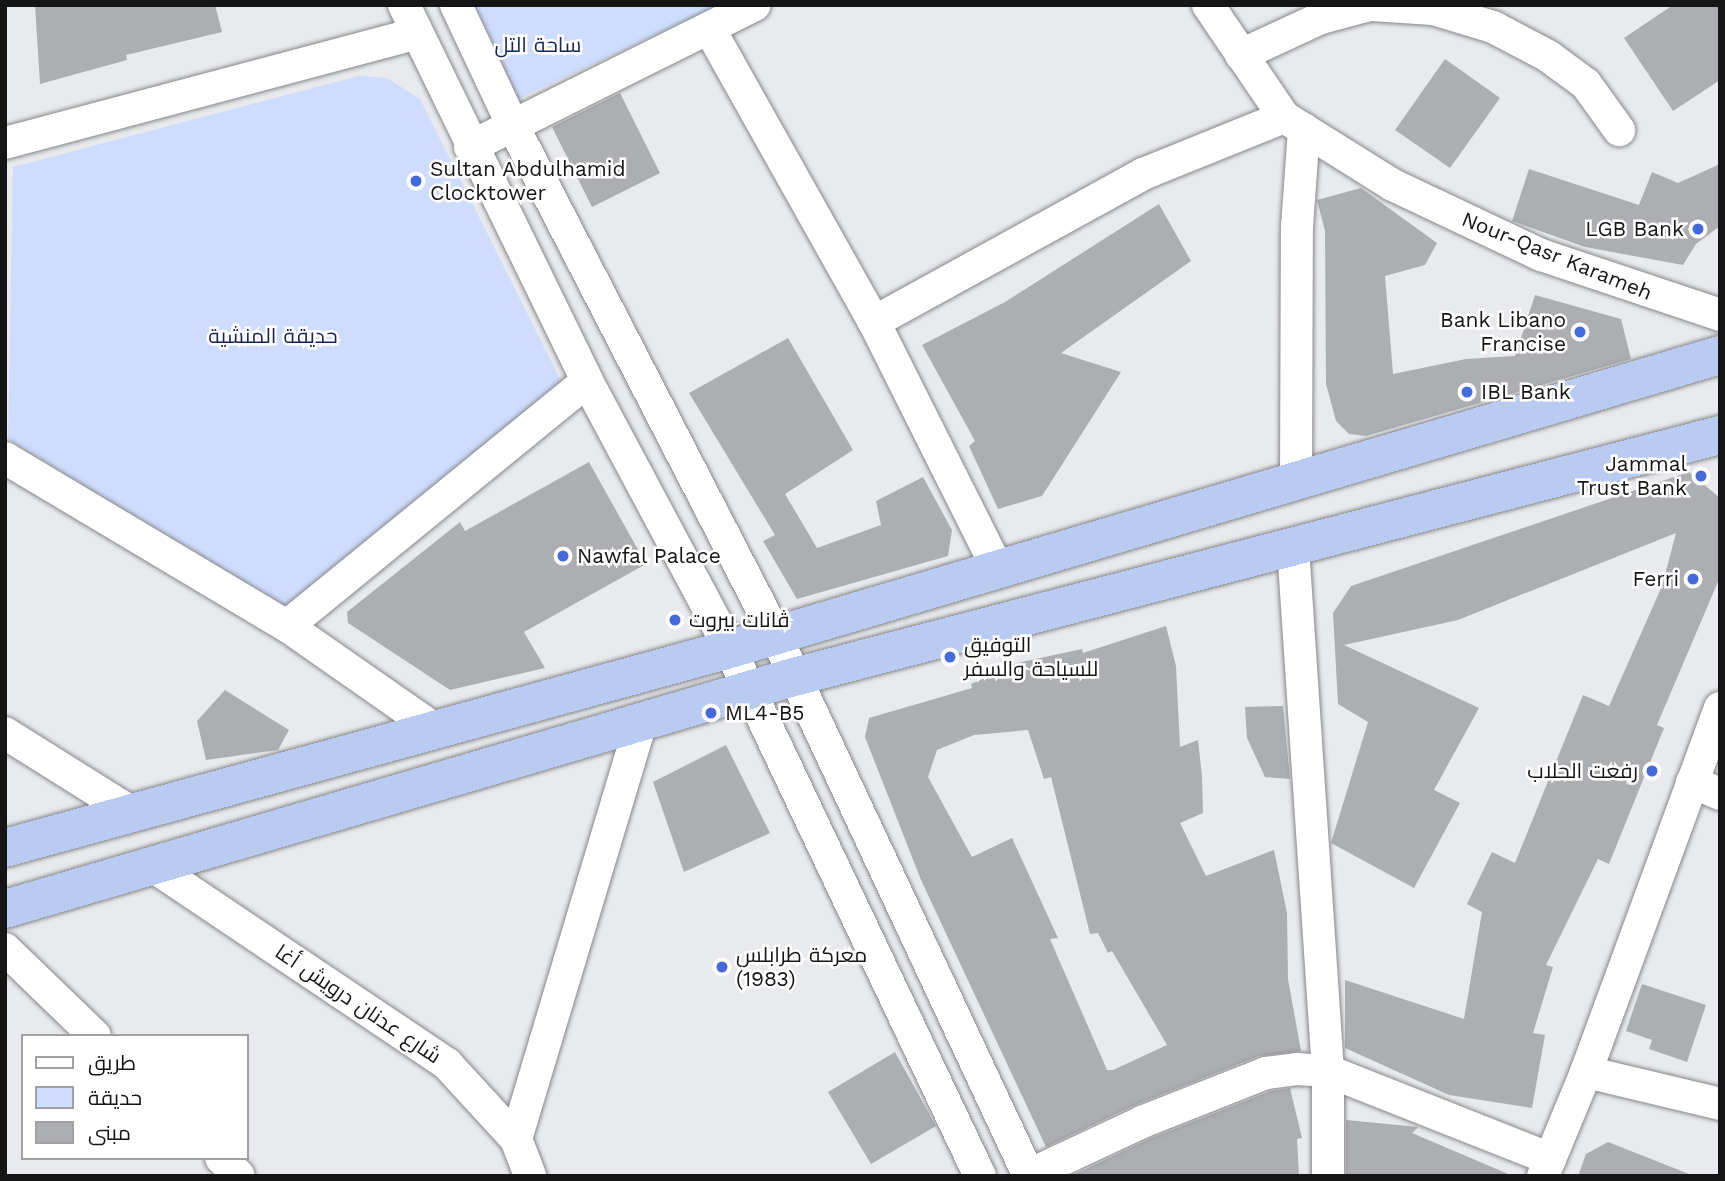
<!DOCTYPE html>
<html>
<head>
<meta charset="utf-8">
<style>
	body { margin:0 }
	#map { position:relative; width:1725px; height:1181px; overflow:hidden; background:#e8eaed; font-family:"Work Sans",Cairo,sans-serif }
	div>[style] { position:absolute }
	[style*='--x'] { left:calc(var(--x)*1px); top:calc(var(--y)*1px); width:calc(var(--w)*1px); rotate:calc(var(--a)*1deg) }
	.green>* { inset:0; background:#cedcfd }
	.building>* { inset:0; background:#adaeb1 }
	.roads { filter:drop-shadow(0 0 2px #86878a) drop-shadow(0 0 2px #86878a) }
	.minor>* { height:32px; margin:-16px; padding:0 16px; transform-origin:16px; border-radius:16px; background:#fff }
	.highway>* { height:38px; margin:-19px; padding:0 19px; transform-origin:19px; border-radius:19px; background:#bacbf2 }
	.dots>* { width:19px; height:19px; translate:-50% -50%; box-sizing:border-box; border:4px solid #fff; border-radius:50% }
	span { translate:-50% -50%; white-space:nowrap; text-align:center; line-height:1.15; -webkit-text-stroke:5px #fff; paint-order:stroke }
	.park-label { font-size:21px; color:#142559 }
	.poi-label { font-size:21px; color:#151516 }
	.left { translate:0 -50%; text-align:left }
	.right { translate:-100% -50%; text-align:right }
	.street-label { font-size:21px; color:#151516 }
	.frame { position:absolute; inset:0; border:7px solid #151516; pointer-events:none }
	.legend { position:absolute; left:21px; top:1034px; width:228px; height:126px; box-sizing:border-box; background:#fff; border:2px solid #a1a1a2; margin:0; padding:9px 12px; list-style:none; font-size:21px; color:#151516 }
	.legend li { display:flex; align-items:center; gap:14px; height:35px }
	.legend b { width:35px; border:2px solid #a1a1a2 }
</style>
</head>
<body>
<div id="map">
	<div class="green">
		<i style="clip-path:polygon(471px 5px,720px 5px,518px 99px)"></i>
		<i style="clip-path:polygon(359px 76px,387px 78px,420px 99px,566px 391px,292px 615px,8px 439px,13px 167px)"></i>
	</div>
	<div class="building">
		<i style="clip-path:polygon(35px 5px,215px 5px,222px 32px,126px 55px,127px 60px,40px 84px)"></i>
		<i style="clip-path:polygon(1673px 5px,1720px 5px,1720px 80px,1673px 111px,1624px 38px)"></i>
		<i style="clip-path:polygon(1445px 59px,1500px 98px,1450px 168px,1395px 130px)"></i>
		<i style="clip-path:polygon(620px 93px,660px 173px,592px 207px,552px 127px)"></i>
		<i style="clip-path:polygon(1720px 164px,1720px 226px,1696px 244px,1683px 265px,1585px 247px,1512px 221px,1529px 169px,1639px 205px,1652px 172px,1678px 183px)"></i>
		<i style="clip-path:polygon(1361px 188px,1437px 243px,1425px 265px,1385px 276px,1393px 374px,1466px 359px,1515px 356px,1535px 295px,1621px 319px,1631px 359px,1366px 436px,1349px 434px,1336px 421px,1326px 384px,1325px 231px,1317px 200px)"></i>
		<i style="clip-path:polygon(1159px 204px,1191px 261px,1061px 353px,1121px 372px,1042px 496px,998px 509px,969px 446px,975px 441px,922px 345px,1005px 302px)"></i>
		<i style="clip-path:polygon(788px 338px,853px 450px,785px 494px,817px 548px,881px 525px,876px 501px,923px 477px,952px 530px,948px 556px,797px 599px,763px 541px,775px 535px,689px 393px)"></i>
		<i style="clip-path:polygon(589px 462px,646px 564px,524px 632px,545px 668px,450px 690px,348px 623px,347px 612px,460px 522px,465px 531px)"></i>
		<i style="clip-path:polygon(1689px 472px,1720px 498px,1720px 577px,1657px 725px,1664px 728px,1609px 864px,1598px 859px,1546px 965px,1553px 967px,1533px 1033px,1545px 1035px,1532px 1108px,1449px 1095px,1345px 1048px,1345px 980px,1464px 1019px,1482px 912px,1467px 904px,1492px 852px,1515px 863px,1583px 695px,1609px 706px,1662px 586px,1676px 533px,1458px 620px,1344px 645px,1479px 708px,1434px 790px,1460px 803px,1414px 888px,1331px 843px,1368px 722px,1338px 704px,1333px 613px,1351px 586px)"></i>
		<i style="clip-path:polygon(evenodd,1166px 626px,1176px 666px,1180px 747px,1198px 740px,1202px 776px,1203px 813px,1180px 823px,1206px 876px,1274px 850px,1287px 913px,1288px 979px,1301px 1051px,1259px 1056px,1135px 1105px,1046px 1147px,921px 880px,865px 737px,869px 718px,972px 688px,971px 684px,1017px 663px,1082px 649px,1083px 653px,1166px 626px,1028px 730px,1044px 779px,1051px 777px,1090px 934px,1098px 933px,1108px 953px,1112px 951px,1167px 1045px,1113px 1070px,1107px 1070px,1050px 939px,1058px 938px,1012px 838px,972px 857px,928px 777px,937px 750px,974px 735px,1028px 730px)"></i>
		<i style="clip-path:polygon(225px 690px,289px 730px,278px 750px,206px 760px,197px 721px)"></i>
		<i style="clip-path:polygon(1283px 706px,1290px 779px,1265px 777px,1247px 738px,1245px 707px)"></i>
		<i style="clip-path:polygon(726px 745px,770px 833px,684px 872px,653px 782px)"></i>
		<i style="clip-path:polygon(1642px 984px,1706px 1005px,1687px 1062px,1649px 1049px,1652px 1040px,1626px 1031px)"></i>
		<i style="clip-path:polygon(895px 1052px,936px 1126px,871px 1164px,828px 1092px)"></i>
		<i style="clip-path:polygon(1290px 1088px,1302px 1138px,1297px 1139px,1299px 1176px,1071px 1176px,1149px 1139px,1271px 1091px)"></i>
		<i style="clip-path:polygon(1346px 1120px,1418px 1127px,1412px 1133px,1513px 1176px,1346px 1176px)"></i>
		<i style="clip-path:polygon(1608px 1142px,1689px 1174px,1689px 1176px,1578px 1176px,1586px 1154px)"></i>
	</div>
	<div class="roads">
		<div class="minor">
			<i style="--x:404;--y:5;--w:418;--a:64"></i>
			<i style="--x:587;--y:381;--w:304;--a:61.9"></i>
			<i style="--x:730;--y:649;--w:583;--a:64.62"></i>
			<i style="--x:456;--y:5;--w:134;--a:64.8"></i>
			<i style="--x:513;--y:126;--w:572;--a:62.72"></i>
			<i style="--x:775;--y:634;--w:599;--a:64.89"></i>
			<i style="--x:1208;--y:5;--w:135;--a:55.8"></i>
			<i style="--x:1284;--y:117;--w:128;--a:32"></i>
			<i style="--x:1393;--y:185;--w:164;--a:25.3"></i>
			<i style="--x:1541;--y:255;--w:189;--a:18.5"></i>
			<i style="--x:1372;--y:5;--w:61;--a:3.8"></i>
			<i style="--x:1433;--y:9;--w:63;--a:16.7"></i>
			<i style="--x:1493;--y:27;--w:62;--a:27.8"></i>
			<i style="--x:1548;--y:56;--w:47;--a:36.4"></i>
			<i style="--x:1586;--y:84;--w:57;--a:54.3"></i>
			<i style="--x:709;--y:28;--w:337;--a:60.7"></i>
			<i style="--x:874;--y:322;--w:275;--a:63.4"></i>
			<i style="--x:1241;--y:55;--w:88;--a:-24.8"></i>
			<i style="--x:1321;--y:18;--w:51;--a:-14.9"></i>
			<i style="--x:5;--y:143;--w:426;--a:-14.9"></i>
			<i style="--x:470;--y:147;--w:318;--a:-26.5"></i>
			<i style="--x:874;--y:322;--w:307;--a:-28.8"></i>
			<i style="--x:1143;--y:174;--w:152;--a:-22"></i>
			<i style="--x:5;--y:458;--w:328;--a:30.8"></i>
			<i style="--x:287;--y:626;--w:185;--a:34.9"></i>
			<i style="--x:1296;--y:483;--w:256;--a:-89.8"></i>
			<i style="--x:1297;--y:227;--w:98;--a:-85.9"></i>
			<i style="--x:1293;--y:547;--w:525;--a:86.18"></i>
			<i style="--x:1328;--y:1071;--w:105;--a:90"></i>
			<i style="--x:287;--y:626;--w:387;--a:-39.2"></i>
			<i style="--x:5;--y:733;--w:149;--a:32.1"></i>
			<i style="--x:1692;--y:782;--w:30;--a:23"></i>
			<i style="--x:151;--y:865;--w:357;--a:33.9"></i>
			<i style="--x:447;--y:1064;--w:102;--a:47.4"></i>
			<i style="--x:516;--y:1139;--w:40;--a:69"></i>
			<i style="--x:5;--y:949;--w:125;--a:44"></i>
			<i style="--x:1586;--y:1072;--w:138;--a:13.4"></i>
			<i style="--x:516;--y:1139;--w:432;--a:-73.3"></i>
			<i style="--x:221;--y:1158;--w:25;--a:45"></i>
			<i style="--x:1029;--y:1175;--w:125;--a:-25.1"></i>
			<i style="--x:1142;--y:1122;--w:133;--a:-21.6"></i>
			<i style="--x:1266;--y:1073;--w:31;--a:-7"></i>
			<i style="--x:1297;--y:1069;--w:31;--a:4"></i>
			<i style="--x:1328;--y:1071;--w:239;--a:21.6"></i>
			<i style="--x:1543;--y:1176;--w:113;--a:-67.5"></i>
			<i style="--x:1586;--y:1072;--w:388;--a:-69.8"></i>
		</div>
		<div class="highway">
			<i style="--x:5;--y:848;--w:752;--a:-15.35"></i>
			<i style="--x:730;--y:649;--w:1033;--a:-16.54"></i>
			<i style="--x:5;--y:909;--w:822;--a:-16.39"></i>
			<i style="--x:794;--y:677;--w:957;--a:-14.65"></i>
		</div>
	</div>
	<div class="dots">
		<i style="left:416px;top:181px;background:#456adc"></i>
		<i style="left:1698px;top:229px;background:#456adc"></i>
		<i style="left:1580px;top:332px;background:#456adc"></i>
		<i style="left:1467px;top:392px;background:#456adc"></i>
		<i style="left:1701px;top:476px;background:#456adc"></i>
		<i style="left:563px;top:556px;background:#456adc"></i>
		<i style="left:1693px;top:579px;background:#456adc"></i>
		<i style="left:675px;top:620px;background:#456adc"></i>
		<i style="left:950px;top:657px;background:#456adc"></i>
		<i style="left:711px;top:713px;background:#456adc"></i>
		<i style="left:1652px;top:771px;background:#456adc"></i>
		<i style="left:722px;top:967px;background:#456adc"></i>
	</div>
	<div class="park-label">
		<span style="left:538px;top:45px">ساحة التل</span>
		<span style="left:273px;top:336px">حديقة المنشية</span>
	</div>
	<div class="poi-label">
		<span class="left" style="left:430px;top:181px">Sultan Abdulhamid<br>Clocktower</span>
		<span class="right" style="left:1684px;top:229px">LGB Bank</span>
		<span class="right" style="left:1566px;top:332px">Bank Libano<br>Francise</span>
		<span class="left" style="left:1481px;top:392px">IBL Bank</span>
		<span class="right" style="left:1687px;top:476px">Jammal<br>Trust Bank</span>
		<span class="left" style="left:577px;top:556px">Nawfal Palace</span>
		<span class="right" style="left:1679px;top:579px">Ferri</span>
		<span class="left" style="left:689px;top:620px">ڤانات بيروت</span>
		<span class="left" style="left:964px;top:657px">التوفيق<br>للسياحة والسفر</span>
		<span class="left" style="left:725px;top:713px">ML4-B5</span>
		<span class="right" style="left:1638px;top:771px">رفعت الحلاب</span>
		<span class="left" style="left:736px;top:967px">معركة طرابلس<br>(1983)</span>
	</div>
	<div class="street-label">
		<span style="left:1557px;top:256px;rotate:22deg">Nour-Qasr Karameh</span>
		<span style="left:358px;top:1004px;rotate:34deg">شارع عدنان درويش أغا</span>
	</div>
	<div class="frame"></div>
	<ul class="legend">
	<li><b style="height:9px;background:#fff"></b>طريق</li>
	<li><b style="height:19px;background:#cedcfd"></b>حديقة</li>
	<li><b style="height:19px;background:#adaeb1"></b>مبنى</li>
	</ul>
</div>
</body>
</html>
